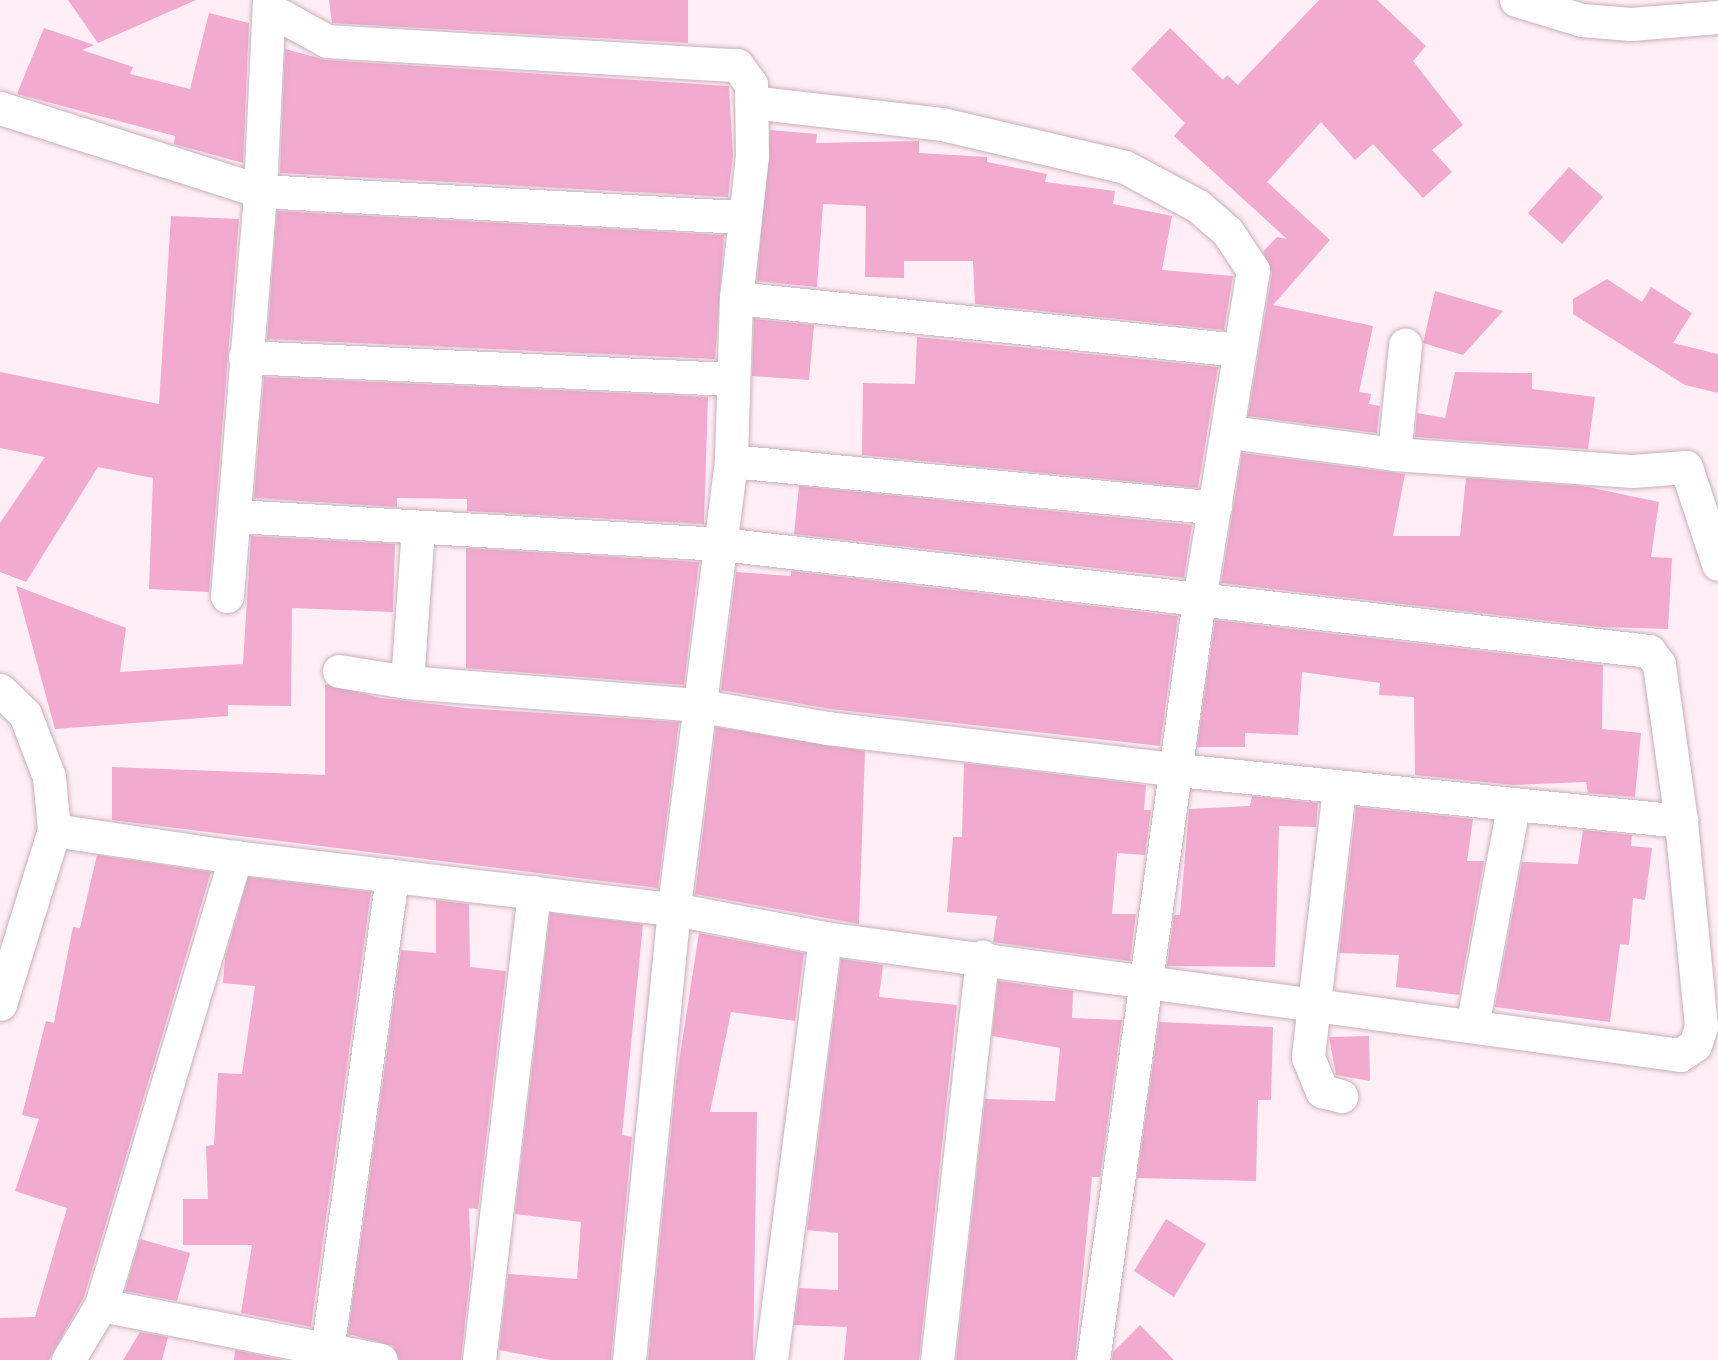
<!DOCTYPE html>
<html>
<head>
<meta charset="utf-8">
<style>
	body { margin:0 }
	#map { position:relative; width:1718px; height:1360px; overflow:hidden; background:#ffeef6; font-family:Lora,serif }
	div>[style] { position:absolute }
	[style*='--x'] { left:calc(var(--x)*1px); top:calc(var(--y)*1px); width:calc(var(--w)*1px); rotate:calc(var(--a)*1deg) }
	.building>* { inset:0; background:#f2aacf }
	.roads { filter:drop-shadow(0 0 2px #c9afbc) drop-shadow(0 0 2px #c9afbc) }
	.minor>* { height:33px; margin:-16.5px; padding:0 16.5px; transform-origin:16.5px; border-radius:16.5px; background:#fff }
	span { translate:-50% -50%; white-space:nowrap; text-align:center; line-height:1.15; -webkit-text-stroke:6px #fff; paint-order:stroke }
</style>
</head>
<body>
<div id="map">
	<div class="building">
		<i style="clip-path:polygon(68px 0,196px 0,98px 43px)"></i>
		<i style="clip-path:polygon(329px 0,688px 0,688px 43px,332px 23px)"></i>
		<i style="clip-path:polygon(1319px 0,1377px 0,1426px 46px,1413px 61px,1463px 125px,1432px 150px,1452px 172px,1423px 198px,1373px 144px,1355px 160px,1321px 122px,1267px 182px,1330px 240px,1273px 305px,1373px 326px,1359px 392px,1371px 394px,1369px 404px,1380px 406px,1377px 433px,1248px 416px,1272px 273px,1263px 252px,1277px 237px,1287px 239px,1174px 136px,1185px 123px,1131px 69px,1170px 28px,1223px 80px,1227px 75px,1238px 85px)"></i>
		<i style="clip-path:polygon(209px 13px,249px 23px,243px 163px,174px 144px,175px 136px,17px 94px,44px 28px,94px 45px,82px 50px,133px 67px,130px 74px,190px 89px)"></i>
		<i style="clip-path:polygon(285px 49px,326px 60px,729px 86px,733px 155px,728px 197px,280px 173px)"></i>
		<i style="clip-path:polygon(770px 130px,817px 134px,816px 143px,919px 141px,919px 153px,987px 157px,987px 162px,1047px 174px,1045px 182px,1115px 191px,1113px 204px,1172px 216px,1162px 270px,1233px 276px,1224px 330px,975px 304px,973px 261px,904px 261px,904px 278px,865px 277px,866px 206px,823px 204px,817px 287px,757px 281px)"></i>
		<i style="clip-path:polygon(1569px 167px,1603px 197px,1562px 244px,1528px 213px)"></i>
		<i style="clip-path:polygon(277px 211px,724px 235px,715px 359px,267px 339px)"></i>
		<i style="clip-path:polygon(171px 216px,239px 219px,209px 592px,149px 589px,153px 478px,98px 467px,26px 582px,0 572px,0 523px,45px 457px,0 448px,0 372px,159px 404px)"></i>
		<i style="clip-path:polygon(1607px 279px,1642px 302px,1651px 287px,1692px 313px,1673px 343px,1718px 354px,1718px 393px,1685px 385px,1573px 314px,1573px 299px)"></i>
		<i style="clip-path:polygon(1435px 291px,1503px 311px,1463px 355px,1423px 343px)"></i>
		<i style="clip-path:polygon(754px 319px,814px 325px,809px 380px,752px 376px)"></i>
		<i style="clip-path:polygon(917px 337px,1218px 367px,1198px 488px,862px 455px,863px 383px,915px 384px)"></i>
		<i style="clip-path:polygon(1455px 372px,1532px 373px,1532px 389px,1595px 397px,1588px 449px,1415px 437px,1417px 413px,1445px 418px)"></i>
		<i style="clip-path:polygon(264px 377px,708px 397px,704px 524px,467px 511px,467px 499px,397px 498px,397px 507px,254px 498px)"></i>
		<i style="clip-path:polygon(1242px 453px,1405px 474px,1393px 536px,1460px 536px,1466px 478px,1583px 486px,1659px 502px,1651px 557px,1672px 558px,1668px 629px,1603px 627px,1221px 583px)"></i>
		<i style="clip-path:polygon(799px 486px,1192px 525px,1184px 578px,794px 534px)"></i>
		<i style="clip-path:polygon(251px 536px,395px 544px,393px 612px,292px 608px,291px 706px,228px 705px,228px 716px,55px 729px,16px 586px,126px 628px,120px 672px,243px 664px)"></i>
		<i style="clip-path:polygon(466px 548px,699px 562px,684px 685px,466px 668px)"></i>
		<i style="clip-path:polygon(791px 571px,1178px 616px,1160px 746px,831px 709px,721px 690px,736px 572px,791px 576px)"></i>
		<i style="clip-path:polygon(1215px 620px,1603px 665px,1602px 729px,1641px 733px,1635px 797px,1588px 793px,1586px 782px,1513px 785px,1415px 775px,1414px 697px,1379px 695px,1380px 683px,1302px 672px,1298px 735px,1245px 733px,1245px 747px,1197px 747px)"></i>
		<i style="clip-path:polygon(325px 684px,381px 698px,466px 708px,679px 722px,658px 888px,112px 820px,112px 767px,325px 775px)"></i>
		<i style="clip-path:polygon(716px 727px,865px 751px,859px 924px,695px 894px)"></i>
		<i style="clip-path:polygon(964px 763px,1146px 785px,1144px 810px,1151px 810px,1145px 855px,1117px 853px,1112px 914px,1136px 914px,1130px 961px,993px 942px,997px 916px,947px 912px,953px 837px,962px 837px)"></i>
		<i style="clip-path:polygon(1252px 796px,1318px 803px,1316px 827px,1279px 826px,1275px 967px,1167px 966px,1174px 915px,1180px 915px,1189px 809px,1250px 806px)"></i>
		<i style="clip-path:polygon(1356px 807px,1473px 819px,1467px 861px,1484px 861px,1459px 995px,1396px 987px,1399px 955px,1339px 953px)"></i>
		<i style="clip-path:polygon(1583px 830px,1632px 835px,1631px 846px,1652px 848px,1645px 900px,1633px 898px,1629px 945px,1620px 944px,1610px 1022px,1495px 1007px,1522px 862px,1578px 864px)"></i>
		<i style="clip-path:polygon(97px 855px,211px 872px,84px 1297px,49px 1360px,0 1360px,0 1318px,35px 1317px,67px 1208px,15px 1191px,39px 1119px,22px 1115px,46px 1021px,54px 1023px,73px 927px,80px 928px)"></i>
		<i style="clip-path:polygon(248px 877px,371px 892px,311px 1327px,241px 1313px,252px 1245px,183px 1245px,183px 1199px,208px 1199px,206px 1146px,214px 1145px,218px 1073px,242px 1074px,255px 986px,223px 983px,225px 958px)"></i>
		<i style="clip-path:polygon(436px 900px,469px 904px,470px 967px,506px 971px,478px 1209px,469px 1208px,471px 1269px,461px 1360px,399px 1360px,393px 1346px,348px 1334px,401px 950px,436px 953px)"></i>
		<i style="clip-path:polygon(550px 913px,643px 924px,622px 1135px,632px 1137px,611px 1360px,551px 1360px,499px 1350px,508px 1274px,577px 1279px,581px 1222px,515px 1214px)"></i>
		<i style="clip-path:polygon(699px 933px,804px 953px,795px 1021px,731px 1012px,710px 1112px,757px 1112px,753px 1360px,648px 1360px,676px 1081px)"></i>
		<i style="clip-path:polygon(841px 959px,883px 965px,879px 997px,957px 1005px,919px 1360px,844px 1360px,847px 1327px,794px 1325px,799px 1288px,838px 1290px,838px 1233px,807px 1230px)"></i>
		<i style="clip-path:polygon(998px 981px,1073px 991px,1072px 1018px,1122px 1020px,1100px 1177px,1092px 1177px,1075px 1360px,956px 1360px,985px 1099px,1055px 1101px,1060px 1048px,992px 1036px)"></i>
		<i style="clip-path:polygon(1159px 1022px,1273px 1027px,1271px 1100px,1258px 1100px,1256px 1181px,1137px 1178px)"></i>
		<i style="clip-path:polygon(1369px 1036px,1370px 1081px,1336px 1075px,1329px 1037px)"></i>
		<i style="clip-path:polygon(1166px 1219px,1206px 1244px,1174px 1297px,1134px 1271px)"></i>
		<i style="clip-path:polygon(140px 1239px,190px 1253px,177px 1301px,125px 1291px)"></i>
		<i style="clip-path:polygon(1140px 1325px,1174px 1360px,1112px 1360px,1113px 1352px)"></i>
		<i style="clip-path:polygon(140px 1332px,168px 1337px,162px 1360px,123px 1360px)"></i>
		<i style="clip-path:polygon(235px 1350px,284px 1360px,234px 1360px)"></i>
	</div>
	<div class="roads">
		<div class="minor">
			<i style="--x:1516;--y:0;--w:69;--a:16.9"></i>
			<i style="--x:1582;--y:20;--w:49;--a:4.7"></i>
			<i style="--x:1631;--y:24;--w:87;--a:-4.6"></i>
			<i style="--x:269;--y:9;--w:66;--a:28.9"></i>
			<i style="--x:327;--y:41;--w:411;--a:3.4"></i>
			<i style="--x:737;--y:65;--w:24;--a:54"></i>
			<i style="--x:751;--y:84;--w:72;--a:89.2"></i>
			<i style="--x:752;--y:156;--w:143;--a:96.4"></i>
			<i style="--x:736;--y:298;--w:163;--a:91.8"></i>
			<i style="--x:731;--y:461;--w:452;--a:97.3"></i>
			<i style="--x:674;--y:909;--w:453;--a:95.7"></i>
			<i style="--x:751;--y:102;--w:192;--a:6.6"></i>
			<i style="--x:942;--y:124;--w:188;--a:13.2"></i>
			<i style="--x:1125;--y:167;--w:83;--a:28.1"></i>
			<i style="--x:1198;--y:206;--w:38;--a:41"></i>
			<i style="--x:1227;--y:231;--w:47;--a:56.3"></i>
			<i style="--x:1253;--y:270;--w:334;--a:99.3"></i>
			<i style="--x:1199;--y:600;--w:767;--a:97.94"></i>
			<i style="--x:0;--y:108;--w:273;--a:17.7"></i>
			<i style="--x:260;--y:191;--w:484;--a:3.1"></i>
			<i style="--x:736;--y:298;--w:506;--a:5.9"></i>
			<i style="--x:245;--y:357;--w:487;--a:2.6"></i>
			<i style="--x:1230;--y:432;--w:165;--a:7.6"></i>
			<i style="--x:1394;--y:454;--w:110;--a:-84.2"></i>
			<i style="--x:1394;--y:454;--w:239;--a:4.1"></i>
			<i style="--x:1632;--y:471;--w:54;--a:-4.2"></i>
			<i style="--x:1686;--y:467;--w:102;--a:71.7"></i>
			<i style="--x:731;--y:461;--w:486;--a:5.5"></i>
			<i style="--x:227;--y:596;--w:406;--a:-85.3"></i>
			<i style="--x:260;--y:191;--w:191;--a:-87.3"></i>
			<i style="--x:339;--y:671;--w:69;--a:9.2"></i>
			<i style="--x:407;--y:682;--w:291;--a:4.5"></i>
			<i style="--x:697;--y:705;--w:133;--a:10"></i>
			<i style="--x:828;--y:728;--w:353;--a:6.8"></i>
			<i style="--x:1178;--y:770;--w:506;--a:5.79"></i>
			<i style="--x:407;--y:682;--w:154;--a:-85.9"></i>
			<i style="--x:0;--y:690;--w:35;--a:44"></i>
			<i style="--x:25;--y:714;--w:67;--a:69.1"></i>
			<i style="--x:49;--y:777;--w:53;--a:84.6"></i>
			<i style="--x:54;--y:830;--w:182;--a:107.2"></i>
			<i style="--x:1339;--y:788;--w:271;--a:96.6"></i>
			<i style="--x:1308;--y:1057;--w:37;--a:68"></i>
			<i style="--x:1322;--y:1091;--w:20;--a:15"></i>
			<i style="--x:54;--y:830;--w:183;--a:8.5"></i>
			<i style="--x:235;--y:857;--w:442;--a:6.8"></i>
			<i style="--x:674;--y:909;--w:154;--a:10.9"></i>
			<i style="--x:825;--y:938;--w:863;--a:7.79"></i>
			<i style="--x:1680;--y:1055;--w:18;--a:-34"></i>
			<i style="--x:1695;--y:1045;--w:20;--a:-72"></i>
			<i style="--x:1701;--y:1026;--w:206;--a:-95.6"></i>
			<i style="--x:1681;--y:821;--w:159;--a:-98"></i>
			<i style="--x:1659;--y:664;--w:16;--a:-128"></i>
			<i style="--x:1649;--y:651;--w:934;--a:-173.42"></i>
			<i style="--x:721;--y:544;--w:487;--a:-176.7"></i>
			<i style="--x:1472;--y:1026;--w:223;--a:-79.4"></i>
			<i style="--x:101;--y:1305;--w:285;--a:11.1"></i>
			<i style="--x:327;--y:1351;--w:480;--a:-82.2"></i>
			<i style="--x:68;--y:1360;--w:64;--a:-59"></i>
			<i style="--x:101;--y:1305;--w:468;--a:-73.3"></i>
			<i style="--x:479;--y:1360;--w:471;--a:-83.3"></i>
			<i style="--x:771;--y:1360;--w:425;--a:-82.7"></i>
			<i style="--x:937;--y:1360;--w:406;--a:-83.6"></i>
		</div>
	</div>
</div>
</body>
</html>
